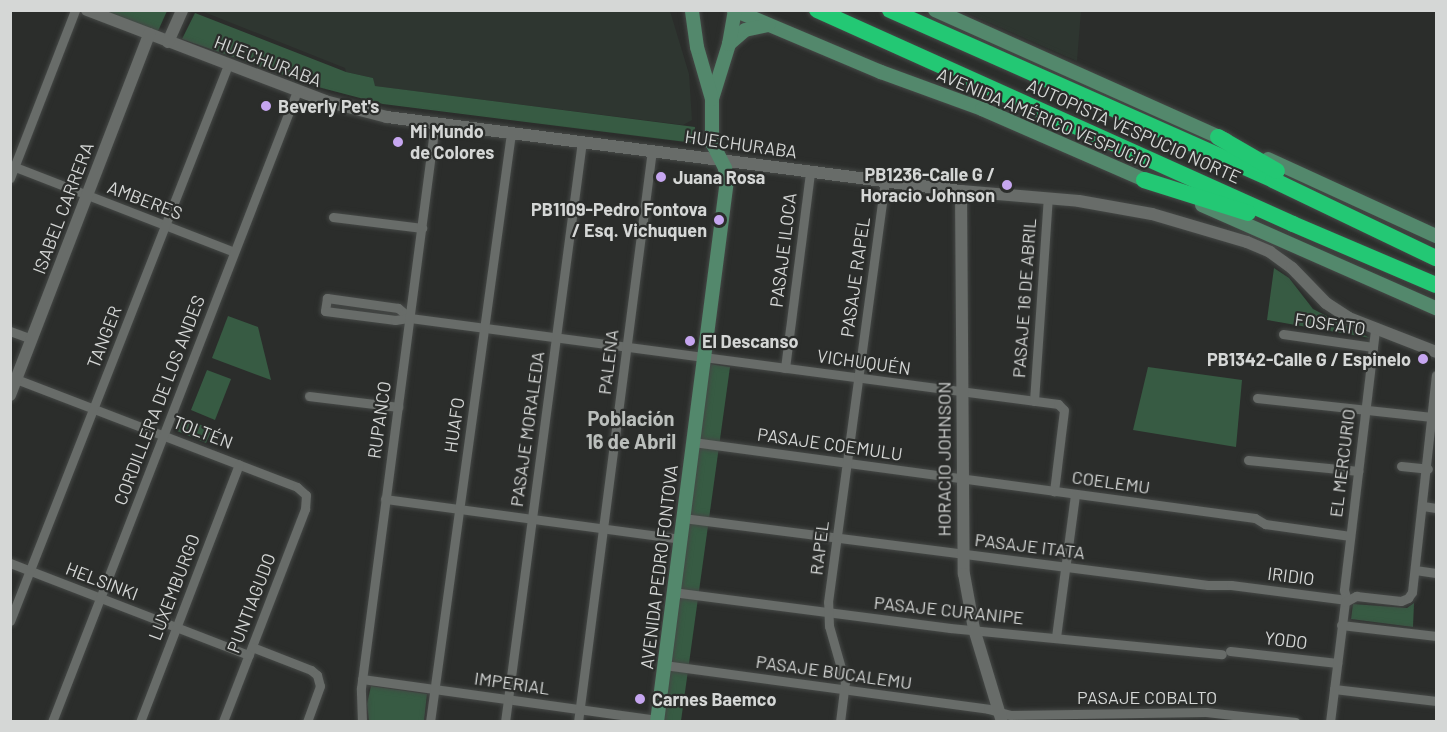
<!DOCTYPE html>
<html>
<head>
<meta charset="utf-8">
<style>
	body { margin:0 }
	#map { position:relative; width:1447px; height:732px; overflow:hidden; background:#2b2d2b; font-family:Barlow,sans-serif }
	div>[style] { position:absolute }
	[style*='--x'] { left:calc(var(--x)*1px); top:calc(var(--y)*1px); width:calc(var(--w)*1px); rotate:calc(var(--a)*1deg) }
	.built>* { inset:0; background:#2e3630 }
	.green>* { inset:0; background:#375b43 }
	.roads { filter:drop-shadow(0 0 2px #454846) drop-shadow(0 0 2px #454846) }
	.minor>* { height:9px; margin:-4.5px; padding:0 4.5px; transform-origin:4.5px; border-radius:4.5px; background:#686c69 }
	.tertiary>* { height:12px; margin:-6px; padding:0 6px; transform-origin:6px; border-radius:6px; background:#686c69 }
	.secondary>* { height:14px; margin:-7px; padding:0 7px; transform-origin:7px; border-radius:7px; background:#53886c }
	.motorway>* { height:16px; margin:-8px; padding:0 8px; transform-origin:8px; border-radius:8px; background:#23c874 }
	.dots>* { width:16px; height:16px; translate:-50% -50%; box-sizing:border-box; border:3px solid #2b2d2b; border-radius:50% }
	span { translate:-50% -50%; white-space:nowrap; text-align:center; line-height:1.15; -webkit-text-stroke:4.5px #2b2d2b; paint-order:stroke }
	.street-label { font-size:18px; color:#d5d7d6 }
	.poi-label { font-size:18px; color:#d5d7d6; font-weight:700 }
	.left { translate:0 -50%; text-align:left }
	.right { translate:-100% -50%; text-align:right }
	.neighbourhood-label { font-size:20px; color:#bbbfbc; font-weight:700 }
	.frame { position:absolute; inset:0; border:12px solid #d5d7d6; pointer-events:none }
</style>
</head>
<body>
<div id="map">
	<div class="built">
		<i style="clip-path:polygon(199px 10px,670px 11px,689px 74px,692px 120px,683px 125px,374px 86px,373px 78px,346px 72px,345px 68px)"></i>
		<i style="clip-path:polygon(963px 11px,1081px 11px,1077px 61px)"></i>
	</div>
	<div class="green">
		<i style="clip-path:polygon(98px 11px,167px 11px,158px 31px)"></i>
		<i style="clip-path:polygon(195px 13px,346px 72px,373px 78px,375px 86px,695px 127px,694px 143px,383px 104px,318px 87px,182px 39px)"></i>
		<i style="clip-path:polygon(1274px 268px,1289px 278px,1313px 309px,1370px 338px,1267px 320px)"></i>
		<i style="clip-path:polygon(228px 316px,258px 327px,271px 380px,212px 358px)"></i>
		<i style="clip-path:polygon(709px 364px,730px 367px,681px 721px,662px 722px)"></i>
		<i style="clip-path:polygon(1148px 367px,1242px 380px,1236px 447px,1133px 430px)"></i>
		<i style="clip-path:polygon(207px 370px,231px 379px,215px 420px,191px 410px)"></i>
		<i style="clip-path:polygon(182px 418px,212px 429px,206px 443px,177px 431px)"></i>
		<i style="clip-path:polygon(1414px 603px,1413px 627px,1351px 619px,1353px 604px,1407px 608px)"></i>
		<i style="clip-path:polygon(371px 686px,427px 694px,424px 721px,369px 721px,367px 704px)"></i>
	</div>
	<div class="roads">
		<div class="minor">
			<i style="--x:10;--y:165;--w:240;--a:21.2"></i>
			<i style="--x:10;--y:178;--w:180;--a:-68.8"></i>
			<i style="--x:333;--y:217;--w:90;--a:7"></i>
			<i style="--x:410;--y:318;--w:16;--a:-140"></i>
			<i style="--x:398;--y:308;--w:72;--a:-172"></i>
			<i style="--x:327;--y:298;--w:13;--a:99"></i>
			<i style="--x:325;--y:311;--w:71;--a:7.3"></i>
			<i style="--x:395;--y:320;--w:15;--a:-8"></i>
			<i style="--x:410;--y:318;--w:654;--a:7.56"></i>
			<i style="--x:1058;--y:404;--w:8;--a:45"></i>
			<i style="--x:1064;--y:410;--w:82;--a:97"></i>
			<i style="--x:10;--y:331;--w:23;--a:20"></i>
			<i style="--x:1283;--y:334;--w:91;--a:8.2"></i>
			<i style="--x:785;--y:368;--w:198;--a:-82.7"></i>
			<i style="--x:16;--y:379;--w:301;--a:21"></i>
			<i style="--x:297;--y:487;--w:12;--a:42"></i>
			<i style="--x:306;--y:495;--w:14;--a:94"></i>
			<i style="--x:305;--y:509;--w:228;--a:111.1"></i>
			<i style="--x:309;--y:396;--w:90;--a:7"></i>
			<i style="--x:1257;--y:398;--w:176;--a:6.2"></i>
			<i style="--x:1034;--y:401;--w:203;--a:-86.1"></i>
			<i style="--x:693;--y:442;--w:567;--a:7.7"></i>
			<i style="--x:1255;--y:518;--w:12;--a:31"></i>
			<i style="--x:1265;--y:524;--w:86;--a:8"></i>
			<i style="--x:1248;--y:460;--w:111;--a:5.7"></i>
			<i style="--x:1401;--y:466;--w:27;--a:6"></i>
			<i style="--x:385;--y:499;--w:299;--a:7.7"></i>
			<i style="--x:1423;--y:506;--w:13;--a:9"></i>
			<i style="--x:683;--y:518;--w:529;--a:7.27"></i>
			<i style="--x:1208;--y:585;--w:23;--a:0"></i>
			<i style="--x:1231;--y:585;--w:117;--a:7.4"></i>
			<i style="--x:10;--y:563;--w:256;--a:21.1"></i>
			<i style="--x:1415;--y:570;--w:21;--a:8"></i>
			<i style="--x:673;--y:592;--w:279;--a:7.4"></i>
			<i style="--x:950;--y:628;--w:273;--a:5.5"></i>
			<i style="--x:1347;--y:600;--w:10;--a:-107"></i>
			<i style="--x:1344;--y:590;--w:263;--a:-83.2"></i>
			<i style="--x:10;--y:621;--w:597;--a:-68.59"></i>
			<i style="--x:1341;--y:625;--w:96;--a:6.6"></i>
			<i style="--x:1056;--y:637;--w:144;--a:-82.4"></i>
			<i style="--x:252;--y:647;--w:63;--a:21.3"></i>
			<i style="--x:311;--y:670;--w:8;--a:40"></i>
			<i style="--x:317;--y:675;--w:11;--a:75"></i>
			<i style="--x:320;--y:686;--w:38;--a:110"></i>
			<i style="--x:1230;--y:651;--w:108;--a:6.4"></i>
			<i style="--x:664;--y:665;--w:327;--a:7.7"></i>
			<i style="--x:988;--y:709;--w:23;--a:15"></i>
			<i style="--x:1010;--y:715;--w:196;--a:-0.9"></i>
			<i style="--x:1206;--y:712;--w:90;--a:6.4"></i>
			<i style="--x:362;--y:679;--w:298;--a:7.9"></i>
			<i style="--x:1334;--y:689;--w:103;--a:6.7"></i>
			<i style="--x:52;--y:722;--w:677;--a:-68.78"></i>
			<i style="--x:140;--y:722;--w:276;--a:-69"></i>
			<i style="--x:362;--y:722;--w:34;--a:-92"></i>
			<i style="--x:361;--y:688;--w:570;--a:-82.54"></i>
			<i style="--x:430;--y:722;--w:595;--a:-82.17"></i>
			<i style="--x:505;--y:722;--w:586;--a:-82.45"></i>
			<i style="--x:578;--y:722;--w:577;--a:-82.63"></i>
			<i style="--x:840;--y:722;--w:40;--a:-82.9"></i>
			<i style="--x:845;--y:682;--w:58;--a:-105.9"></i>
			<i style="--x:829;--y:626;--w:24;--a:-92"></i>
			<i style="--x:828;--y:602;--w:424;--a:-82.3"></i>
			<i style="--x:1330;--y:722;--w:121;--a:-82.9"></i>
			<i style="--x:1345;--y:602;--w:13;--a:-29"></i>
			<i style="--x:1356;--y:596;--w:45;--a:6.3"></i>
			<i style="--x:1401;--y:601;--w:8;--a:-23"></i>
			<i style="--x:1408;--y:598;--w:7;--a:-56"></i>
			<i style="--x:1412;--y:592;--w:218;--a:-83.7"></i>
		</div>
		<div class="tertiary">
			<i style="--x:87;--y:10;--w:255;--a:20.9"></i>
			<i style="--x:325;--y:101;--w:64;--a:14.5"></i>
			<i style="--x:387;--y:117;--w:579;--a:7.35"></i>
			<i style="--x:961;--y:191;--w:118;--a:4.8"></i>
			<i style="--x:1079;--y:201;--w:74;--a:10.1"></i>
			<i style="--x:1152;--y:214;--w:99;--a:16.4"></i>
			<i style="--x:1247;--y:242;--w:25;--a:23"></i>
			<i style="--x:1270;--y:252;--w:27;--a:36"></i>
			<i style="--x:1292;--y:268;--w:49;--a:45.8"></i>
			<i style="--x:1326;--y:303;--w:27;--a:33"></i>
			<i style="--x:1349;--y:318;--w:93;--a:21.3"></i>
			<i style="--x:168;--y:42;--w:35;--a:-66"></i>
			<i style="--x:961;--y:191;--w:383;--a:89.6"></i>
			<i style="--x:964;--y:574;--w:56;--a:79.7"></i>
			<i style="--x:974;--y:629;--w:97;--a:73.2"></i>
			<i style="--x:10;--y:395;--w:387;--a:-68.9"></i>
		</div>
		<div class="secondary">
			<i style="--x:734;--y:10;--w:160;--a:22.9"></i>
			<i style="--x:881;--y:72;--w:108;--a:20.1"></i>
			<i style="--x:982;--y:109;--w:184;--a:23.6"></i>
			<i style="--x:935;--y:10;--w:319;--a:24.1"></i>
			<i style="--x:729;--y:44;--w:21;--a:-41"></i>
			<i style="--x:745;--y:30;--w:24;--a:-12"></i>
			<i style="--x:712;--y:99;--w:58;--a:-72.8"></i>
			<i style="--x:729;--y:44;--w:35;--a:-80"></i>
			<i style="--x:1268;--y:159;--w:185;--a:24.6"></i>
			<i style="--x:1202;--y:205;--w:256;--a:23.8"></i>
			<i style="--x:657;--y:722;--w:547;--a:-82.64"></i>
			<i style="--x:727;--y:180;--w:12;--a:-99"></i>
			<i style="--x:725;--y:168;--w:28;--a:-117"></i>
			<i style="--x:712;--y:143;--w:44;--a:-90"></i>
			<i style="--x:712;--y:99;--w:54;--a:-106.1"></i>
			<i style="--x:697;--y:47;--w:37;--a:-98"></i>
		</div>
		<div class="motorway">
			<i style="--x:817;--y:10;--w:522;--a:24.21"></i>
			<i style="--x:1293;--y:224;--w:155;--a:23.1"></i>
			<i style="--x:890;--y:10;--w:419;--a:23.9"></i>
			<i style="--x:1273;--y:180;--w:181;--a:25.6"></i>
			<i style="--x:1218;--y:137;--w:68;--a:30"></i>
			<i style="--x:1144;--y:180;--w:109;--a:17.6"></i>
		</div>
	</div>
	<div class="dots">
		<i style="left:266px;top:106px;background:#c6a6f0"></i>
		<i style="left:398px;top:142px;background:#c6a6f0"></i>
		<i style="left:661px;top:177px;background:#c6a6f0"></i>
		<i style="left:1007px;top:185px;background:#c6a6f0"></i>
		<i style="left:719px;top:220px;background:#c6a6f0"></i>
		<i style="left:690px;top:341px;background:#c6a6f0"></i>
		<i style="left:1423px;top:359px;background:#c6a6f0"></i>
		<i style="left:640px;top:699px;background:#c6a6f0"></i>
	</div>
	<div class="street-label">
		<span style="left:268px;top:61px;rotate:21deg">HUECHURABA</span>
		<span style="left:1044px;top:118px;rotate:23deg">AVENIDA AMÉRICO VESPUCIO</span>
		<span style="left:1134px;top:131px;rotate:24deg">AUTOPISTA VESPUCIO NORTE</span>
		<span style="left:741px;top:144px;rotate:8deg">HUECHURABA</span>
		<span style="left:145px;top:200px;rotate:21deg">AMBERES</span>
		<span style="left:63px;top:208px;rotate:-69deg">ISABEL CARRERA</span>
		<span style="left:783px;top:250px;rotate:-83deg">PASAJE ILOCA</span>
		<span style="left:855px;top:277px;rotate:-82deg">PASAJE RAPEL</span>
		<span style="left:1024px;top:298px;rotate:-86deg">PASAJE 16 DE ABRIL</span>
		<span style="left:1330px;top:324px;rotate:8deg">FOSFATO</span>
		<span style="left:104px;top:337px;rotate:-69deg">TANGER</span>
		<span style="left:608px;top:362px;rotate:-83deg">PALENA</span>
		<span style="left:864px;top:362px;rotate:8deg">VICHUQUÉN</span>
		<span style="left:159px;top:400px;rotate:-69deg">CORDILLERA DE LOS ANDES</span>
		<span style="left:379px;top:420px;rotate:-82deg">RUPANCO</span>
		<span style="left:454px;top:425px;rotate:-82deg">HUAFO</span>
		<span style="left:527px;top:429px;rotate:-82deg">PASAJE MORALEDA</span>
		<span style="left:203px;top:432px;rotate:21deg">TOLTÉN</span>
		<span style="left:830px;top:444px;rotate:8deg">PASAJE COEMULU</span>
		<span style="left:944px;top:459px;rotate:-90deg">HORACIO JOHNSON</span>
		<span style="left:1342px;top:463px;rotate:-83deg">EL MERCURIO</span>
		<span style="left:1111px;top:482px;rotate:8deg">COELEMU</span>
		<span style="left:1030px;top:546px;rotate:7deg">PASAJE ITATA</span>
		<span style="left:819px;top:548px;rotate:-83deg">RAPEL</span>
		<span style="left:659px;top:567px;rotate:-83deg">AVENIDA PEDRO FONTOVA</span>
		<span style="left:1291px;top:576px;rotate:7deg">IRIDIO</span>
		<span style="left:102px;top:581px;rotate:21deg">HELSINKI</span>
		<span style="left:174px;top:587px;rotate:-69deg">LUXEMBURGO</span>
		<span style="left:251px;top:603px;rotate:-69deg">PUNTIAGUDO</span>
		<span style="left:949px;top:610px;rotate:6deg">PASAJE CURANIPE</span>
		<span style="left:1286px;top:640px;rotate:7deg">YODO</span>
		<span style="left:834px;top:672px;rotate:8deg">PASAJE BUCALEMU</span>
		<span style="left:512px;top:683px;rotate:8deg">IMPERIAL</span>
		<span style="left:1147px;top:697px">PASAJE COBALTO</span>
	</div>
	<div class="poi-label">
		<span class="left" style="left:278px;top:106px">Beverly Pet's</span>
		<span class="left" style="left:410px;top:142px">Mi Mundo<br>de Colores</span>
		<span class="right" style="left:995px;top:185px">PB1236-Calle G /<br>Horacio Johnson</span>
		<span class="left" style="left:673px;top:177px">Juana Rosa</span>
		<span class="right" style="left:707px;top:220px">PB1109-Pedro Fontova<br>/ Esq. Vichuquen</span>
		<span class="left" style="left:702px;top:341px">El Descanso</span>
		<span class="right" style="left:1411px;top:359px">PB1342-Calle G / Espinelo</span>
		<span class="left" style="left:652px;top:699px">Carnes Baemco</span>
	</div>
	<div class="neighbourhood-label">
		<span style="left:631px;top:430px">Población<br>16 de Abril</span>
	</div>
	<div class="frame"></div>
</div>
</body>
</html>
